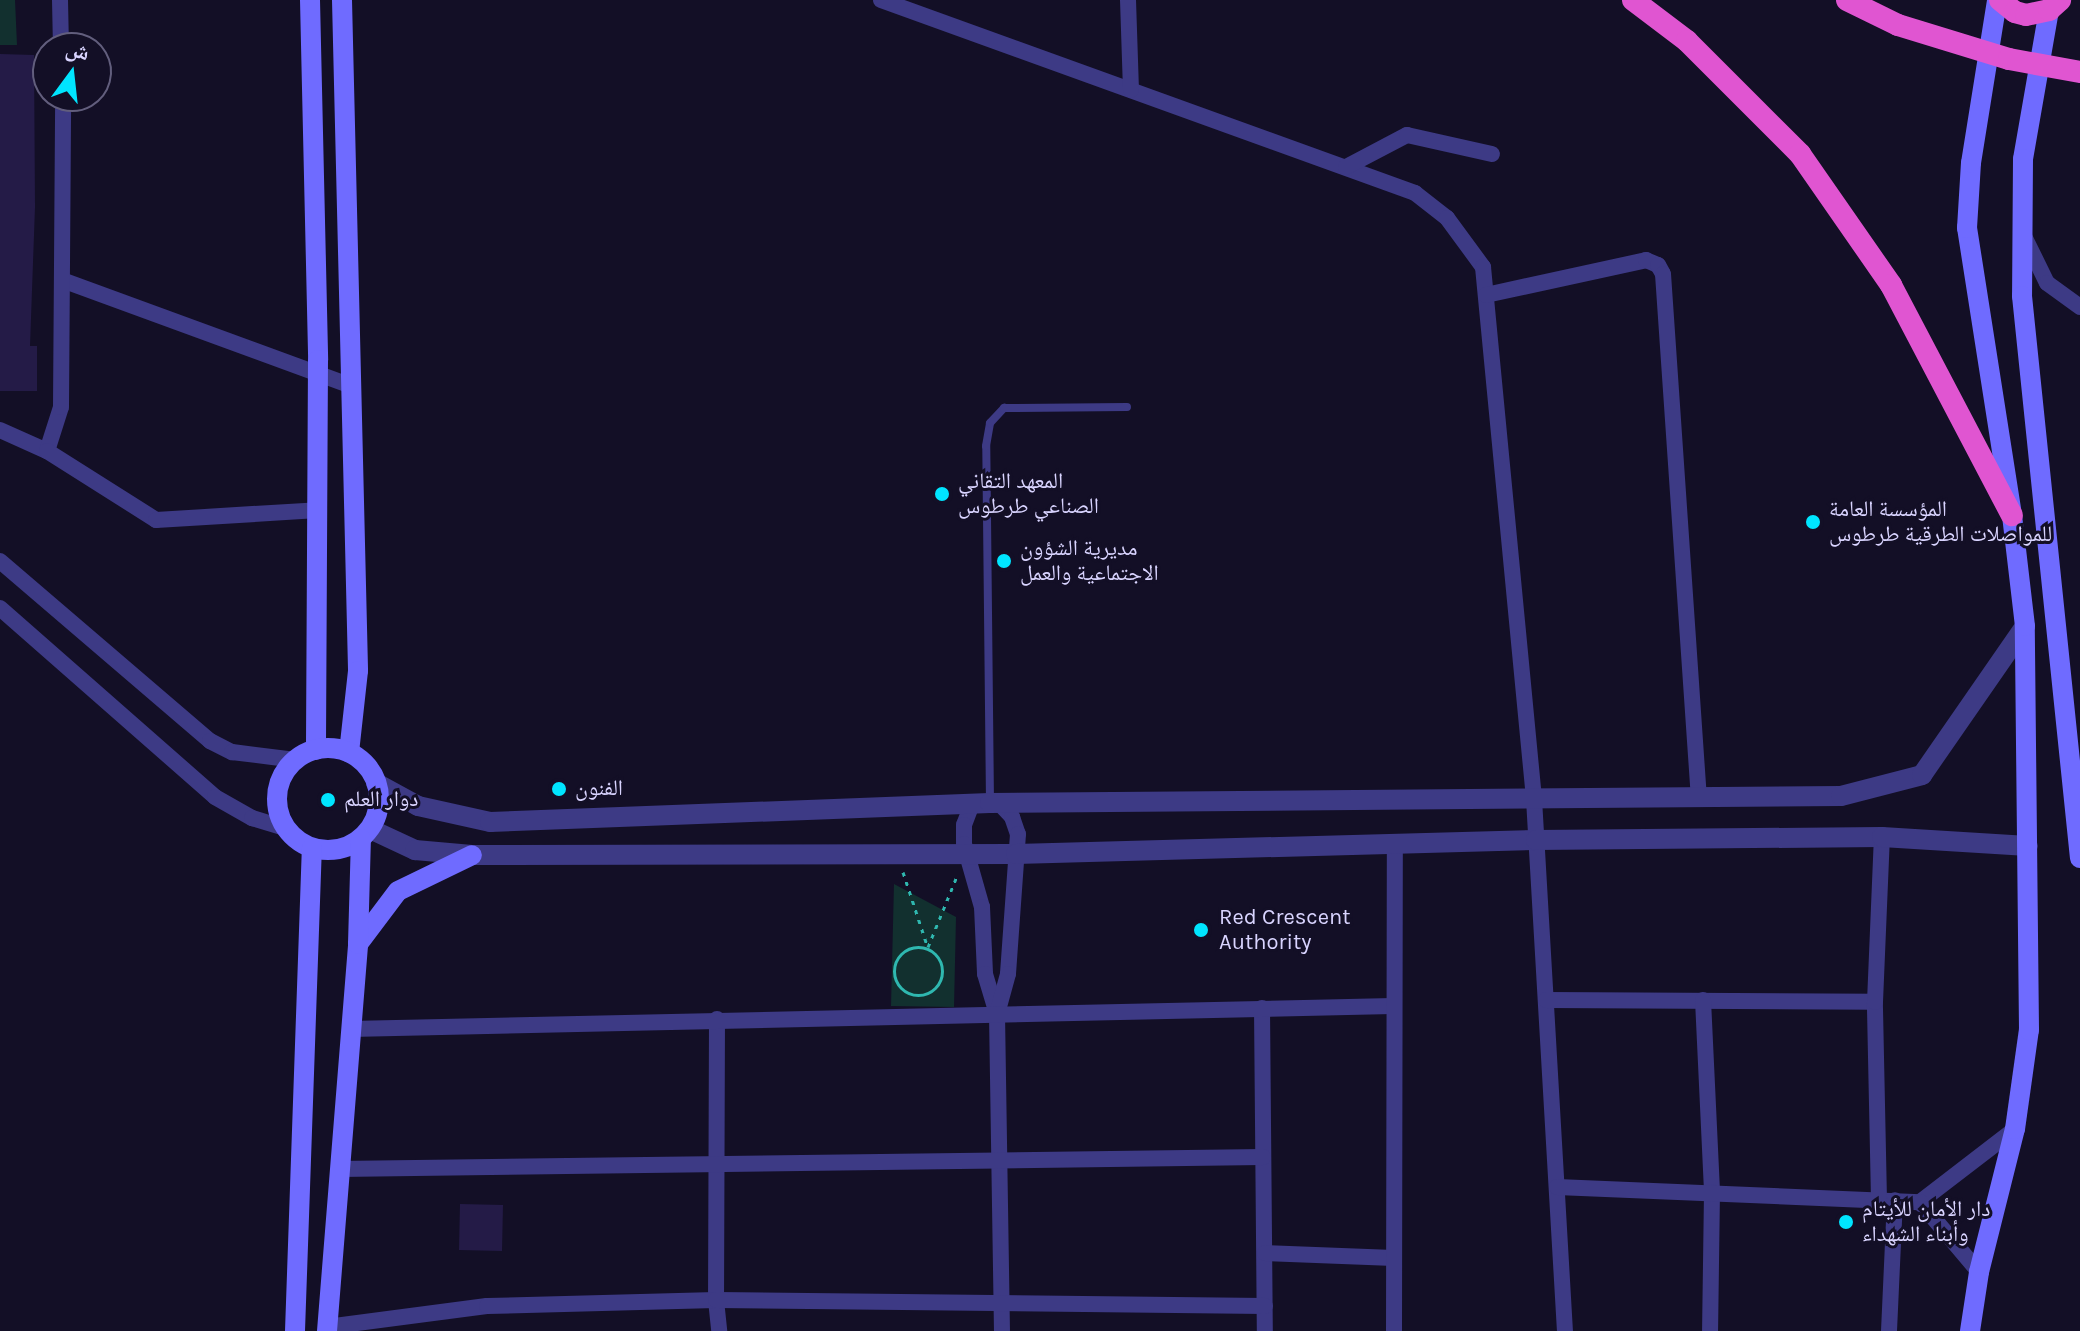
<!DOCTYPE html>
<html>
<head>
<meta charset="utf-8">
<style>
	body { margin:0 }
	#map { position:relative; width:2080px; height:1331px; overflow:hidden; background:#130f26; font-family:Karla,"Noto Naskh Arabic",sans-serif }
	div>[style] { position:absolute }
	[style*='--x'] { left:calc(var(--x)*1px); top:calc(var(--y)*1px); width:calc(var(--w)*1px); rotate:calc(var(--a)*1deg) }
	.green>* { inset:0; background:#12302f }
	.building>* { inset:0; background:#241b47 }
	.path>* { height:3px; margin-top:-1.5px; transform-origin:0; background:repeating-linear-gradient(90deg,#2fb8b0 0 4px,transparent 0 10px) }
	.path>.ring { margin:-1.5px; padding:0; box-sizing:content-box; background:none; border:3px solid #2fb8b0; border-radius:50% }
	.service>* { height:8px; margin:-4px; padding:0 4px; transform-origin:4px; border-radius:4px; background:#3d3a85 }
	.minor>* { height:16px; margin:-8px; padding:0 8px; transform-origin:8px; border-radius:8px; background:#3d3a85 }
	.tertiary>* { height:20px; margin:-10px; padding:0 10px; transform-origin:10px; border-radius:10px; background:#3d3a85 }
	.secondary>* { height:20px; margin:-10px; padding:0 10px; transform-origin:10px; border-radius:10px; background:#6f6bff }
	.secondary>.ring { margin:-10px; padding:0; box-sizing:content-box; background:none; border:20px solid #6f6bff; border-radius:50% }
	.trunk>* { height:22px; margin:-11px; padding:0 11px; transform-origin:11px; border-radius:11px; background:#e055d1 }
	.trunk-bridge>* { height:22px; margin:-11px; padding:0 11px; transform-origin:11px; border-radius:11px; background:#e055d1 }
	.dots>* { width:22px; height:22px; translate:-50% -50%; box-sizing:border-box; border:4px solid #130f26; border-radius:50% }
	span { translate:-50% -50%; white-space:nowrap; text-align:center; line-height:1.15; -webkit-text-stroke:6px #130f26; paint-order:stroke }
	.poi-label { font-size:22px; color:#d9d4ff }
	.left { translate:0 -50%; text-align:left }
	.north { position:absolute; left:32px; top:32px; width:80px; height:80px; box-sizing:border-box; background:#130f26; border:2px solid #625e7d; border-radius:50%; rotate:15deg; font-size:22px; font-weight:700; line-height:32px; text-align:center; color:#d9d4ff }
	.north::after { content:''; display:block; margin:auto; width:28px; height:36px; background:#00e5ff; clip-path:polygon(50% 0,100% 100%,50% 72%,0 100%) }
</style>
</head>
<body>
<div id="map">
	<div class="green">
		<i style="clip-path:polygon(0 0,15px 0,17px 45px,0 45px)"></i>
		<i style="clip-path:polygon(894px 884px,956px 917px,954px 1007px,891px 1006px)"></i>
	</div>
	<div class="building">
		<i style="clip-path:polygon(0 54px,34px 55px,35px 207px,30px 346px,37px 346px,37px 391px,0 391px)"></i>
		<i style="clip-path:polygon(460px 1204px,503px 1205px,502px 1251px,459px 1250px)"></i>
	</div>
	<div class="path">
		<i style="--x:903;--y:872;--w:80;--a:71.8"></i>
		<i class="ring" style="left:894px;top:947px;width:45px;height:45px"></i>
		<i style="--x:928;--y:947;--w:77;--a:-67.8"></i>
	</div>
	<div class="service">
		<i style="--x:990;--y:803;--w:357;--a:-90.6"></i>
		<i style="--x:986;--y:446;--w:23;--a:-80"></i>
		<i style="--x:990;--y:423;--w:21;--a:-47"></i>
		<i style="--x:1004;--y:408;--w:123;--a:-0.5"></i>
	</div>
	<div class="minor">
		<i style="--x:60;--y:0;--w:48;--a:88.8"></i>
		<i style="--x:881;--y:0;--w:568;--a:19.87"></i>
		<i style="--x:1415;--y:193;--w:41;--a:38"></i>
		<i style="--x:1447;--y:218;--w:61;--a:53.7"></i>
		<i style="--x:1483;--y:267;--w:534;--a:84.52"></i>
		<i style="--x:1534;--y:799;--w:533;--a:86.67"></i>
		<i style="--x:1128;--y:0;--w:90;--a:88.1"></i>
		<i style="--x:1346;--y:167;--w:69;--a:-27.7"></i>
		<i style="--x:1407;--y:135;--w:87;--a:12.6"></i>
		<i style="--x:2024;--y:236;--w:52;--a:63.9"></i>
		<i style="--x:2047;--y:283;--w:41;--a:36"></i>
		<i style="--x:62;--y:280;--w:309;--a:20.1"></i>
		<i style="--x:1486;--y:295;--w:164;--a:-12.3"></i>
		<i style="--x:1646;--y:260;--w:13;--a:23"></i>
		<i style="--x:1658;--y:265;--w:10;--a:61"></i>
		<i style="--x:1663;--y:274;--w:526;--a:86.08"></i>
		<i style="--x:0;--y:430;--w:51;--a:24.1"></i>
		<i style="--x:47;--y:451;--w:46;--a:-72.3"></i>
		<i style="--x:61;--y:407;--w:311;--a:-89.6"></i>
		<i style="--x:47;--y:451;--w:129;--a:32.3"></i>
		<i style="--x:156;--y:520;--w:162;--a:-3.5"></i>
		<i style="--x:0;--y:561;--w:277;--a:40.6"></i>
		<i style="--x:210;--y:741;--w:25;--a:27"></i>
		<i style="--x:232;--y:752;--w:64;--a:7.2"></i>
		<i style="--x:0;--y:608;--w:286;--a:41.3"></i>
		<i style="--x:215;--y:797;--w:43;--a:29.6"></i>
		<i style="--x:252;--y:818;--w:34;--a:17"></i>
		<i style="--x:972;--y:804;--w:22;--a:111"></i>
		<i style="--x:964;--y:825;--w:19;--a:90"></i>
		<i style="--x:964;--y:844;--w:66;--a:74.1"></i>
		<i style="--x:982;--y:907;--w:67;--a:87.4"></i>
		<i style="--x:985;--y:974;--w:42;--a:73.3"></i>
		<i style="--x:1000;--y:804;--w:18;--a:47"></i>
		<i style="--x:1012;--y:817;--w:18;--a:71"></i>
		<i style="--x:1018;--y:834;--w:140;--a:94.1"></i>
		<i style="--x:1008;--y:974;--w:41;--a:105.4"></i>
		<i style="--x:997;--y:1014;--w:317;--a:89.1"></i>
		<i style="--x:1546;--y:1000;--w:329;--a:0.3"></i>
		<i style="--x:1703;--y:1000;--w:192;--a:87.3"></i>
		<i style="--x:1712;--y:1192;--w:139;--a:90.8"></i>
		<i style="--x:1262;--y:1008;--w:323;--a:89.5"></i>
		<i style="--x:717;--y:1019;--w:281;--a:90.2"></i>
		<i style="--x:716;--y:1300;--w:31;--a:84"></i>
		<i style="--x:350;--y:1029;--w:1043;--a:-1.26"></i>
		<i style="--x:339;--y:1169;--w:924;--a:-0.74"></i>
		<i style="--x:1557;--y:1187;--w:363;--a:2.4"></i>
		<i style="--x:1920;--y:1202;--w:120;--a:-37.5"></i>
		<i style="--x:1879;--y:1200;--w:198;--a:-91.2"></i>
		<i style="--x:1875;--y:1002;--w:165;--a:-87.6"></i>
		<i style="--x:1920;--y:1202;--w:92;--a:49.9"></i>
		<i style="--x:1265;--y:1253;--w:129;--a:2.2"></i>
		<i style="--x:327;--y:1327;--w:161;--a:-7.5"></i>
		<i style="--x:487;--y:1306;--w:229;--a:-1.5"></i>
		<i style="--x:716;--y:1300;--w:549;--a:0.63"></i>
		<i style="--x:1394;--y:1331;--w:487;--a:-89.9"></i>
		<i style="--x:1889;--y:1331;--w:131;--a:-87.4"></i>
	</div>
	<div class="tertiary">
		<i style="--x:376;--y:783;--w:48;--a:28.7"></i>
		<i style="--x:418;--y:806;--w:74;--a:12.5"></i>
		<i style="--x:490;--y:822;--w:500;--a:-2.18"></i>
		<i style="--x:990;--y:803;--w:851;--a:-0.47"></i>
		<i style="--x:1841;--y:796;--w:84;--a:-14.5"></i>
		<i style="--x:1922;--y:775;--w:181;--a:-55.3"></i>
		<i style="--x:370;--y:829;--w:50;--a:25"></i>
		<i style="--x:415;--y:850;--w:57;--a:5"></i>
		<i style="--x:472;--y:855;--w:544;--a:-0.11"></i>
		<i style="--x:1016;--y:854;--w:520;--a:-1.54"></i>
		<i style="--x:1536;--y:840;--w:346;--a:-0.5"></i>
		<i style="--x:1882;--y:837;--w:146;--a:3.5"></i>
	</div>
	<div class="secondary">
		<i style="--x:310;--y:0;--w:360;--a:88.7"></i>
		<i style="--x:318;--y:360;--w:390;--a:90.3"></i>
		<i style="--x:342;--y:0;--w:671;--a:88.63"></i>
		<i style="--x:358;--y:671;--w:82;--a:96.3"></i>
		<i style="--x:2049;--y:10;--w:151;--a:99.9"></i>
		<i style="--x:2023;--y:159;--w:137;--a:90.4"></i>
		<i style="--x:2022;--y:296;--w:565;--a:84.11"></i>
		<i class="ring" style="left:277px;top:748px;width:82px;height:82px"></i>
		<i style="--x:358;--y:944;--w:66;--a:-53"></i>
		<i style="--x:398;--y:891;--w:82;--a:-25.9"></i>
		<i style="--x:295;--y:1331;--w:483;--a:-88"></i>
		<i style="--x:327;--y:1331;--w:388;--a:-85.4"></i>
		<i style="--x:358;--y:944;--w:105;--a:-88.4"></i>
		<i style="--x:1970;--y:1331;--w:60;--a:-81.3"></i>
		<i style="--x:1979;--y:1272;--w:147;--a:-75.9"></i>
		<i style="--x:2015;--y:1129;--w:100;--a:-82"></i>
		<i style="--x:2029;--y:1030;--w:404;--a:-90.6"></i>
		<i style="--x:2025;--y:626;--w:112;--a:-96.7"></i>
		<i style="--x:2012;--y:515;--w:291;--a:-98.9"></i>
		<i style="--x:1967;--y:228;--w:65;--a:-86.5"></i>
		<i style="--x:1971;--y:163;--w:165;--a:-80.9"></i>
	</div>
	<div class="trunk">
		<i style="--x:1633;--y:0;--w:68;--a:37.2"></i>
		<i style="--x:1687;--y:41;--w:160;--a:45"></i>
		<i style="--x:1800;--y:154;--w:160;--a:55.2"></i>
		<i style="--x:1891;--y:285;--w:260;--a:62.3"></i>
		<i style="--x:1847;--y:0;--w:57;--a:26.1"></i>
		<i style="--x:2000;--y:0;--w:19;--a:39"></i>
		<i style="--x:2015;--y:12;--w:11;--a:15"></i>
		<i style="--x:2026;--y:15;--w:24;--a:-12"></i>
		<i style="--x:2049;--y:10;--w:15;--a:-42"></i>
	</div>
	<div class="trunk-bridge">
		<i style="--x:1898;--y:25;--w:116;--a:17"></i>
		<i style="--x:2009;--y:59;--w:72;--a:10.4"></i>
	</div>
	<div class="dots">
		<i style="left:942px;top:494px;background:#00e5ff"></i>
		<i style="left:1813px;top:522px;background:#00e5ff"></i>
		<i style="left:1004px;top:561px;background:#00e5ff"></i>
		<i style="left:559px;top:789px;background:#00e5ff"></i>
		<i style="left:328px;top:800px;background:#00e5ff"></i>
		<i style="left:1201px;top:930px;background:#00e5ff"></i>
		<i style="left:1846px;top:1222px;background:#00e5ff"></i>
	</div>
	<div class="poi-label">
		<span class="left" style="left:958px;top:494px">المعهد التقاني<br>الصناعي طرطوس</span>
		<span class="left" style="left:1829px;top:522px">المؤسسة العامة<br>للمواصلات الطرقية طرطوس</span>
		<span class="left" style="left:1020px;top:561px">مديرية الشؤون<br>الاجتماعية والعمل</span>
		<span class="left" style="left:575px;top:789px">الفنون</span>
		<span class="left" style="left:344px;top:800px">دوار العلم</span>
		<span class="left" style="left:1219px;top:930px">Red Crescent<br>Authority</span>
		<span class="left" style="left:1862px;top:1222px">دار الأمان للأيتام<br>وأبناء الشهداء</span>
	</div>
	<div class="north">ش</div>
</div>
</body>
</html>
